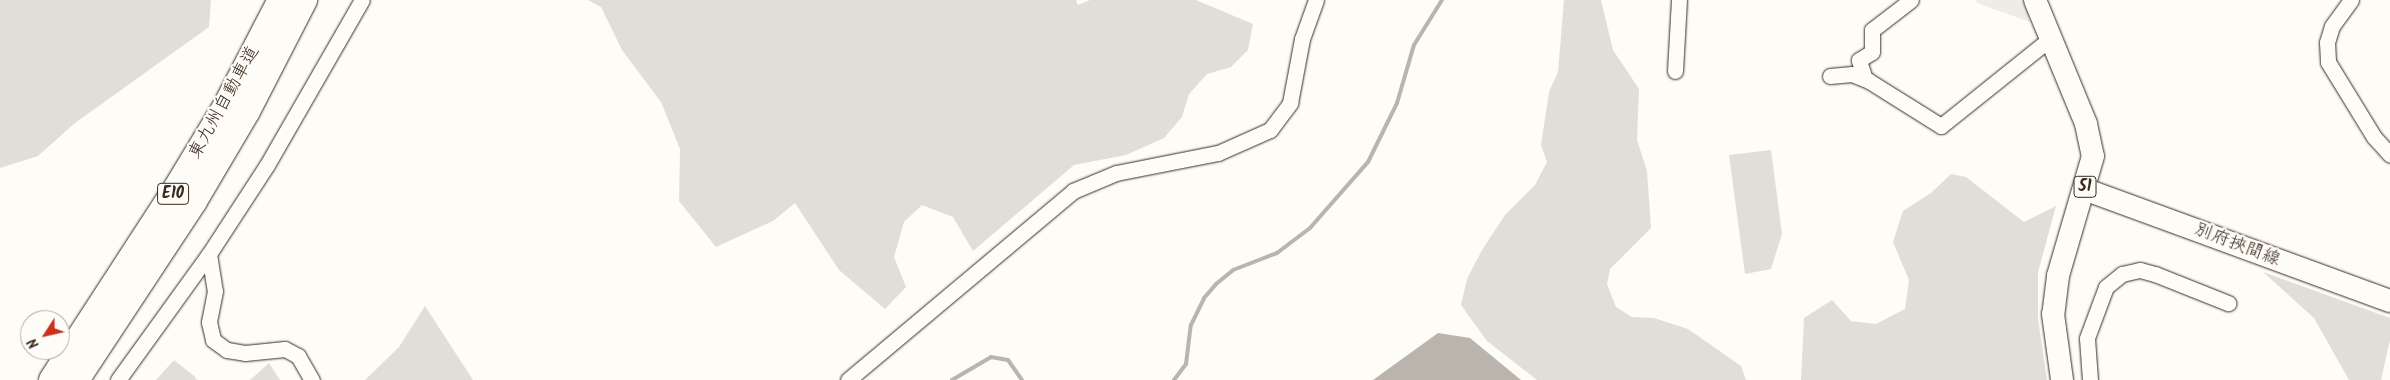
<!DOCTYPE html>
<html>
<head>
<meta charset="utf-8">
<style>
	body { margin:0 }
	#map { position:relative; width:2390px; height:380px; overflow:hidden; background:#fdfcf7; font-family:Kalam,"Klee One",sans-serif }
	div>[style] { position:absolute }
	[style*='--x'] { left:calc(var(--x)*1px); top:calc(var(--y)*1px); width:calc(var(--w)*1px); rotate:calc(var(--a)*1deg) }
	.built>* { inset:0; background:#efece7 }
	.green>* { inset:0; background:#e1ded7 }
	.water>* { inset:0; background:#bbb4ad }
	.stream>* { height:4px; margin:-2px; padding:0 2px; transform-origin:2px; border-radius:2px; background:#bbb4ad }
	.roads { filter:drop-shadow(0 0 1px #3b2a1e) drop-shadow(0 0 1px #3b2a1e) }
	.street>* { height:15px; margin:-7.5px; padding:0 7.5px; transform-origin:7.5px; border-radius:7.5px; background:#fdfcf7 }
	.primary>* { height:22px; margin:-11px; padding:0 11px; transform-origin:11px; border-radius:11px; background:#fdfcf7 }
	.highway>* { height:26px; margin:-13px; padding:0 13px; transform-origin:13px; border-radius:13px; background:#fdfcf7 }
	span { translate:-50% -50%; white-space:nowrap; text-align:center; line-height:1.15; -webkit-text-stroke:4.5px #fdfcf7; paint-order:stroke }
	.shield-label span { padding:1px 4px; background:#fdfcf7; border:1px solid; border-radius:4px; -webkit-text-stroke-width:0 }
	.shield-label { font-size:16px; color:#3b2a1e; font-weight:700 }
	.street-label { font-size:18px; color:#3b2a1e }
	.north { position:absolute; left:20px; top:310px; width:50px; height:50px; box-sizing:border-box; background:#fdfcf7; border:1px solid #afa8a0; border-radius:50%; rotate:235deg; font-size:14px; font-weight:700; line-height:20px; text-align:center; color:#3b2a1e }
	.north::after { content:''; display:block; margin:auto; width:18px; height:22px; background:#c8321e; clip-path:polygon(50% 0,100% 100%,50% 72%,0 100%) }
</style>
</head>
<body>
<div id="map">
	<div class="built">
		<i style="clip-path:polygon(1976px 0,2023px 0,2030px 22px,1977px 3px)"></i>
	</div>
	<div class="green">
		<i style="clip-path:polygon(0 0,211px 0,209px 27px,75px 123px,38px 156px,0 168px)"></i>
		<i style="clip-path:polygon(588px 0,1076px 0,1078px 5px,1090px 0,1196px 0,1253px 24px,1248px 50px,1231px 67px,1207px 74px,1189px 94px,1182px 117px,1164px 138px,1126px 155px,1074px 165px,973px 251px,953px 217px,922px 205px,904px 222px,894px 257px,906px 287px,885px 309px,839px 270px,795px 203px,773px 221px,716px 247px,679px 201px,680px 149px,661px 102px,622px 50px,601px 7px)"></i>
		<i style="clip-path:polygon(1564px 0,1601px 0,1613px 50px,1639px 89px,1637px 140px,1647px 171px,1651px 228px,1610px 269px,1607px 284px,1616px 307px,1632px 317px,1654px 318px,1688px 329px,1741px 366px,1746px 380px,1537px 380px,1487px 341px,1461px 305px,1467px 279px,1482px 250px,1505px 215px,1535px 185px,1547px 162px,1541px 145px,1549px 92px,1558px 72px)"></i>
		<i style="clip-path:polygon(1771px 150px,1782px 234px,1771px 269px,1745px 274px,1729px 155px)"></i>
		<i style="clip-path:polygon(1951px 174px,1966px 177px,2024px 222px,2056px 206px,2038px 272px,2038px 319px,2047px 380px,1801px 380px,1804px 318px,1832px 300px,1851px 321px,1876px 324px,1905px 309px,1909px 280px,1893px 242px,1903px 211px,1931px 193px)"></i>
		<i style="clip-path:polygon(2263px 272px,2390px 318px,2390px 340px,2381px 380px,2349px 380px,2314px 318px)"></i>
		<i style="clip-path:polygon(425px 306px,473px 380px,365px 380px,399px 347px)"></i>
		<i style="clip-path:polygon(174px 360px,194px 376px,197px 380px,156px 380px)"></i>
		<i style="clip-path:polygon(269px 363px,280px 380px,250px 380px)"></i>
	</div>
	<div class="water">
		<i style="clip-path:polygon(1438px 333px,1470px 338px,1521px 380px,1373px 380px)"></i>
	</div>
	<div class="stream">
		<i style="--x:952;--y:380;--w:45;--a:-30.5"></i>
		<i style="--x:991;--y:357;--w:17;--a:10"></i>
		<i style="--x:1008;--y:360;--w:24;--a:55"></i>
		<i style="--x:1174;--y:380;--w:20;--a:-53"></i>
		<i style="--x:1186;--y:364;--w:39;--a:-83"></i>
		<i style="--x:1191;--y:325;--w:30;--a:-64"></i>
		<i style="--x:1204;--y:298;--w:18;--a:-49"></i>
		<i style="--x:1216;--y:284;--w:22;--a:-39"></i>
		<i style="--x:1233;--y:270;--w:47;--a:-21.1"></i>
		<i style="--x:1277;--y:253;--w:41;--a:-37.1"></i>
		<i style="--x:1310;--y:228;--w:88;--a:-48.7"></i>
		<i style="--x:1368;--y:162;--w:66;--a:-63.8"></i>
		<i style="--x:1397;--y:103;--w:60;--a:-73.7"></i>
		<i style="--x:1414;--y:45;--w:53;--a:-58.1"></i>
	</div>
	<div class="roads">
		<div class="street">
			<i style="--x:2351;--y:0;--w:32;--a:126"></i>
			<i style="--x:2332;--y:26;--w:17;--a:107"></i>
			<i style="--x:2327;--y:42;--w:20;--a:87"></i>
			<i style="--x:2328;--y:62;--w:88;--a:58.5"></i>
			<i style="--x:2374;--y:137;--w:24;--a:48"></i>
			<i style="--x:1675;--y:71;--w:71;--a:-86.8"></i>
			<i style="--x:1830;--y:76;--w:22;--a:-5"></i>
			<i style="--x:1852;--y:74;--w:18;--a:22"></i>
			<i style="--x:1869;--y:81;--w:85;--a:32"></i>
			<i style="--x:1941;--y:126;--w:141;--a:-38.7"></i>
			<i style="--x:1865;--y:79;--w:20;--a:-108"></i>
			<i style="--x:1859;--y:60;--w:15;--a:-32"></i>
			<i style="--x:1872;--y:52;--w:22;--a:-90"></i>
			<i style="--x:1872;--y:30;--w:49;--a:-37.6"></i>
			<i style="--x:209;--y:254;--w:37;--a:81"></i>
			<i style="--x:215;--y:291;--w:32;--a:101"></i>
			<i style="--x:209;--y:322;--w:18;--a:77"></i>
			<i style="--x:213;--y:340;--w:17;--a:36"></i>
			<i style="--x:227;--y:350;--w:18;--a:9"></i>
			<i style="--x:245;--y:353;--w:40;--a:-5.7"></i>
			<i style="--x:285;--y:349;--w:15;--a:28"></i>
			<i style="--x:298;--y:356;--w:28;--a:60"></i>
			<i style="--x:118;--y:380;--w:155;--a:-54.2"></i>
			<i style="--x:209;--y:254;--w:106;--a:-56.9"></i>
			<i style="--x:267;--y:165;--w:190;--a:-60.1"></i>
			<i style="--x:848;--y:380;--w:294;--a:-40"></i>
			<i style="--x:1073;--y:191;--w:47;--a:-22.7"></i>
			<i style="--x:1116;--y:173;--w:104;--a:-11.1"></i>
			<i style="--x:1218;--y:153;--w:57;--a:-23.9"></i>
			<i style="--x:1270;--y:130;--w:34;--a:-53"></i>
			<i style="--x:1290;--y:103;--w:65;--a:-79.4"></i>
			<i style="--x:1302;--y:39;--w:41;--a:-70.3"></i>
			<i style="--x:2090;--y:380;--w:42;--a:-94.1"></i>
			<i style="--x:2087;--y:338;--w:54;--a:-69.6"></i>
			<i style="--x:2106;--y:287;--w:21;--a:-39"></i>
			<i style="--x:2122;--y:274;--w:18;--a:-13"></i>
			<i style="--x:2140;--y:270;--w:16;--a:15"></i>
			<i style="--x:2155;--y:274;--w:79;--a:21.7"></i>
		</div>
		<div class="primary">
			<i style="--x:2035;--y:0;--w:134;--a:67.6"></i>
			<i style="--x:2086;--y:124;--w:33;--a:78"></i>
			<i style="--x:2093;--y:156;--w:125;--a:106.3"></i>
			<i style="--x:2058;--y:276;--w:38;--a:97"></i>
			<i style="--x:2053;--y:314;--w:67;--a:82.2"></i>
			<i style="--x:2084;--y:189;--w:326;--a:20.1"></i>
		</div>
		<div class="highway">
			<i style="--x:52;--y:380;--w:228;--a:-57"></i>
			<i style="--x:176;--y:189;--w:97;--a:-58.9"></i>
			<i style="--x:226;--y:106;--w:119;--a:-62.6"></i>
			<i style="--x:76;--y:380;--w:214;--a:-56.6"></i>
			<i style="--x:194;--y:201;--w:104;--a:-59.5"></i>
			<i style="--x:247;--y:111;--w:125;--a:-62.8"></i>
		</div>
	</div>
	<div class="shield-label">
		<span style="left:2085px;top:187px">51</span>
		<span style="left:173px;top:194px">E10</span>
	</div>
	<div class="street-label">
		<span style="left:225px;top:103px;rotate:-61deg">東九州自動車道</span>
		<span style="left:2237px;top:246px;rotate:21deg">別府挾間線</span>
	</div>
	<div class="north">N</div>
</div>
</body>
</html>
